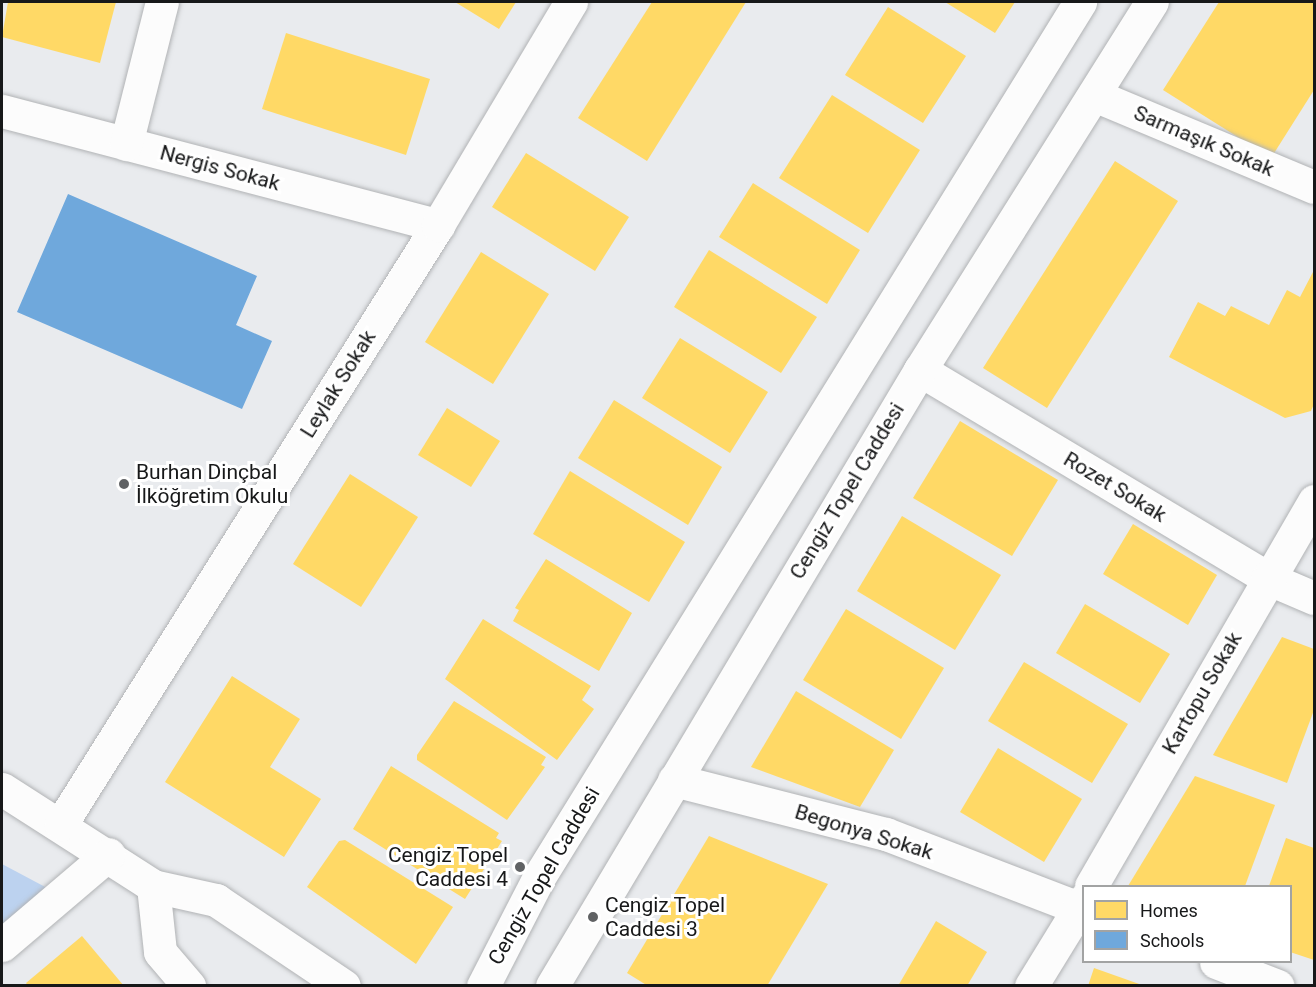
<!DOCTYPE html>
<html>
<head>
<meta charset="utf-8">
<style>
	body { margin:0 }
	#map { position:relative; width:1316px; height:987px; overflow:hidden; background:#e9ebee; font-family:Roboto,sans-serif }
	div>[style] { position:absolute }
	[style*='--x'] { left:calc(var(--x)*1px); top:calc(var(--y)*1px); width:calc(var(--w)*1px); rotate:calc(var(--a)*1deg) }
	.green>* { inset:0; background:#bcd2ef }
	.homes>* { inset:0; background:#ffd966 }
	.schools>* { inset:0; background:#6fa8dc }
	.roads { filter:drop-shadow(0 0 2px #b1b3b5) drop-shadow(0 0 2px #b1b3b5) }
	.street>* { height:33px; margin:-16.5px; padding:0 16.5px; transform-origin:16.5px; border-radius:16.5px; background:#fcfcfc }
	.primary>* { height:33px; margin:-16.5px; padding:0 16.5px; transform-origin:16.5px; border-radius:16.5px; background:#fcfcfc }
	.dots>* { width:16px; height:16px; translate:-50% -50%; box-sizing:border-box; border:3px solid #fff; border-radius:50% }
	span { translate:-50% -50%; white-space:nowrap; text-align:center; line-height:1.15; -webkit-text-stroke:6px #fff; paint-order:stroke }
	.street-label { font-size:21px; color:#171819 }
	.poi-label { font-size:21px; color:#171819 }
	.left { translate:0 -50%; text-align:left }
	.right { translate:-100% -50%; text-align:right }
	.frame { position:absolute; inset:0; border:3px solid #171819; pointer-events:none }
	.legend { position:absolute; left:1082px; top:885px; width:210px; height:78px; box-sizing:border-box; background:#fff; border:2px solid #a2a3a3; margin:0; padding:8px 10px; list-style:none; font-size:18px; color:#171819 }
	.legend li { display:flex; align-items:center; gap:12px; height:30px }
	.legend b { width:30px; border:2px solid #a2a3a3 }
</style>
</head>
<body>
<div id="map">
	<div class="green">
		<i style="clip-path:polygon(2px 864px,49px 889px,2px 930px)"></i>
	</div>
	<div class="homes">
		<i style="clip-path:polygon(8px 2px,116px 2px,100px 63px,2px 37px)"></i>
		<i style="clip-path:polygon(455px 2px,516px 2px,499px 29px)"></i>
		<i style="clip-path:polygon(652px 2px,746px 2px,647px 161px,578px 118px)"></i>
		<i style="clip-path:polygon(945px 2px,1015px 2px,995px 33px)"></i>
		<i style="clip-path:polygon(1219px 2px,1314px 2px,1314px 90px,1271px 158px,1163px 90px)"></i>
		<i style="clip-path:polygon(888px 7px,966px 56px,923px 123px,845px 75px)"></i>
		<i style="clip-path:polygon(286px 33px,430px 79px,406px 155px,262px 109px)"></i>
		<i style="clip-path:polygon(832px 95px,920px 150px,868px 233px,779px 178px)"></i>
		<i style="clip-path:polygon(526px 153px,629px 217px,595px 271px,492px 207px)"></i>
		<i style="clip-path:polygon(1115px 161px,1178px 201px,1047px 408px,983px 368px)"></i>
		<i style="clip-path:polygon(753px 183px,860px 250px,827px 304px,719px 237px)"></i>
		<i style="clip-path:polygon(709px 250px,817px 317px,781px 373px,674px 307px)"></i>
		<i style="clip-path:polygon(481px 252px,549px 294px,493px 384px,425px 342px)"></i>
		<i style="clip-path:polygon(1314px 270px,1314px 404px,1311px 411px,1285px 418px,1169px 357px,1198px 302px,1225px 316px,1231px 306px,1269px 325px,1287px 290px,1300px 297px)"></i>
		<i style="clip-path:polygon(680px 338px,768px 392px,730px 453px,642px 398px)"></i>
		<i style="clip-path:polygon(614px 400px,722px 467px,688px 525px,578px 458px)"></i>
		<i style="clip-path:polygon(447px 408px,500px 441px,471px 487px,418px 455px)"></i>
		<i style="clip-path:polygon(960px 421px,1058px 480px,1012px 556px,913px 498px)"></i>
		<i style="clip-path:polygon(570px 471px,685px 542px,649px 602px,533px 534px)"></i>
		<i style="clip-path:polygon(350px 474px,418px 517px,361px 607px,293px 564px)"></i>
		<i style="clip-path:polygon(902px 516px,1001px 575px,955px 650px,857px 591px)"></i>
		<i style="clip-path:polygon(1133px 524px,1217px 575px,1188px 625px,1103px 574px)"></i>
		<i style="clip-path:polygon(546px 559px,632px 613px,599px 671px,513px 621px,519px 610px,515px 608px)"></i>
		<i style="clip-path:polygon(1085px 604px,1170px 654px,1140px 703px,1056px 653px)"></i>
		<i style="clip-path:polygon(846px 609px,944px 668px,901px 739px,803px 680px)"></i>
		<i style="clip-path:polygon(483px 619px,591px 686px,582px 700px,594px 709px,557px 760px,445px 679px)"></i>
		<i style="clip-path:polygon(1282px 637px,1314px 649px,1314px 710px,1287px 783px,1213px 755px)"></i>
		<i style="clip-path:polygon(1024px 662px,1128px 724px,1092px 783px,988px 721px)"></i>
		<i style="clip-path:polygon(232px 676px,300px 719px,270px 767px,321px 799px,284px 857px,165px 782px)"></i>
		<i style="clip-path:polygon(796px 691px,894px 750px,860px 807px,751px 767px)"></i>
		<i style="clip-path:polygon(454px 701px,546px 757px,541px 765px,545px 767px,507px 820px,417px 760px,417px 755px)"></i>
		<i style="clip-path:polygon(998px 748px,1082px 799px,1044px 862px,960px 812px)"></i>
		<i style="clip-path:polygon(391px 766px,499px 833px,496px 838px,502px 841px,465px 899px,353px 829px)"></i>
		<i style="clip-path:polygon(1195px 776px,1275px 805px,1245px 886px,1128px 886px)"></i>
		<i style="clip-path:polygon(709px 836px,828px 884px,767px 986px,648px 986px,627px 973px)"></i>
		<i style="clip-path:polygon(1286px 838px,1314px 848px,1314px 960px,1290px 952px,1290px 886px,1269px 886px)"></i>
		<i style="clip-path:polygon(345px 840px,453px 907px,416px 964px,307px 887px,339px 841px)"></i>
		<i style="clip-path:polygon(936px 921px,987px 952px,967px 986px,898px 986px)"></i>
		<i style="clip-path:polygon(82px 936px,124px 986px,28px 986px,26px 983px)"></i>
		<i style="clip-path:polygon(1094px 968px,1142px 985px,1142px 986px,1088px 986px)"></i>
	</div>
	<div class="schools">
		<i style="clip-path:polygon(68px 194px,257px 276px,236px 325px,272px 341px,242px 409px,17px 312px)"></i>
	</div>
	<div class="roads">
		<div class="street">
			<i style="--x:1094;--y:95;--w:238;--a:22.7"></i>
			<i style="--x:2;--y:111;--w:451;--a:14.7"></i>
			<i style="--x:126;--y:144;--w:146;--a:-75.8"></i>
			<i style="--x:920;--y:370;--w:405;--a:30.9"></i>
			<i style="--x:1267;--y:578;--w:51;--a:23.1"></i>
			<i style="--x:674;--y:780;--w:219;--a:14.3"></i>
			<i style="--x:886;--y:834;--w:212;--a:21"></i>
			<i style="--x:2;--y:789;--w:179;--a:32.7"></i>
			<i style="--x:153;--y:886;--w:65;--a:12.5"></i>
			<i style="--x:216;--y:900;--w:154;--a:33.9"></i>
			<i style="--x:61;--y:824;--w:708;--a:-57.81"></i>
			<i style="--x:438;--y:225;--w:260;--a:-59.2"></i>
			<i style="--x:153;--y:886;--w:66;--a:83.9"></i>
			<i style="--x:160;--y:952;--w:45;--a:49.5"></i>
			<i style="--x:1091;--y:886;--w:445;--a:-59.9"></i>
			<i style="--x:2;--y:945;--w:140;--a:-40.4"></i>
			<i style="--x:1216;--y:962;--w:66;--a:21.2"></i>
			<i style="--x:1031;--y:986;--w:101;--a:-58.4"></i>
		</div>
		<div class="primary">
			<i style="--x:483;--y:986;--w:123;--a:-62.8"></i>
			<i style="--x:539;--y:877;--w:1029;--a:-58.27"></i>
			<i style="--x:552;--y:986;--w:718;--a:-59.15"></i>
			<i style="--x:920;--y:370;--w:435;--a:-57.8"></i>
		</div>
	</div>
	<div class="dots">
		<i style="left:124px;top:484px;background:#606264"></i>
		<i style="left:520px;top:867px;background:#606264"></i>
		<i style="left:593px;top:917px;background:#606264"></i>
	</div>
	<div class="street-label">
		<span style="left:1204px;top:141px;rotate:23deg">Sarmaşık Sokak</span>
		<span style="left:220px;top:168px;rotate:15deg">Nergis Sokak</span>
		<span style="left:338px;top:384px;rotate:-58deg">Leylak Sokak</span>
		<span style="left:1115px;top:487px;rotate:31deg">Rozet Sokak</span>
		<span style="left:847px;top:491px;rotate:-59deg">Cengiz Topel Caddesi</span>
		<span style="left:1202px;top:693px;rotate:-60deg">Kartopu Sokak</span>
		<span style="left:864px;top:832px;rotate:17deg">Begonya Sokak</span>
		<span style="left:544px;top:876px;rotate:-60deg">Cengiz Topel Caddesi</span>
	</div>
	<div class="poi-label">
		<span class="left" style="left:136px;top:484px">Burhan Dinçbal<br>İlköğretim Okulu</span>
		<span class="right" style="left:508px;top:867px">Cengiz Topel<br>Caddesi 4</span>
		<span class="left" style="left:605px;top:917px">Cengiz Topel<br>Caddesi 3</span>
	</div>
	<div class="frame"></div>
	<ul class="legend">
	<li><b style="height:16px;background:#ffd966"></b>Homes</li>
	<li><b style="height:16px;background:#6fa8dc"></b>Schools</li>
	</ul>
</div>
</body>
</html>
